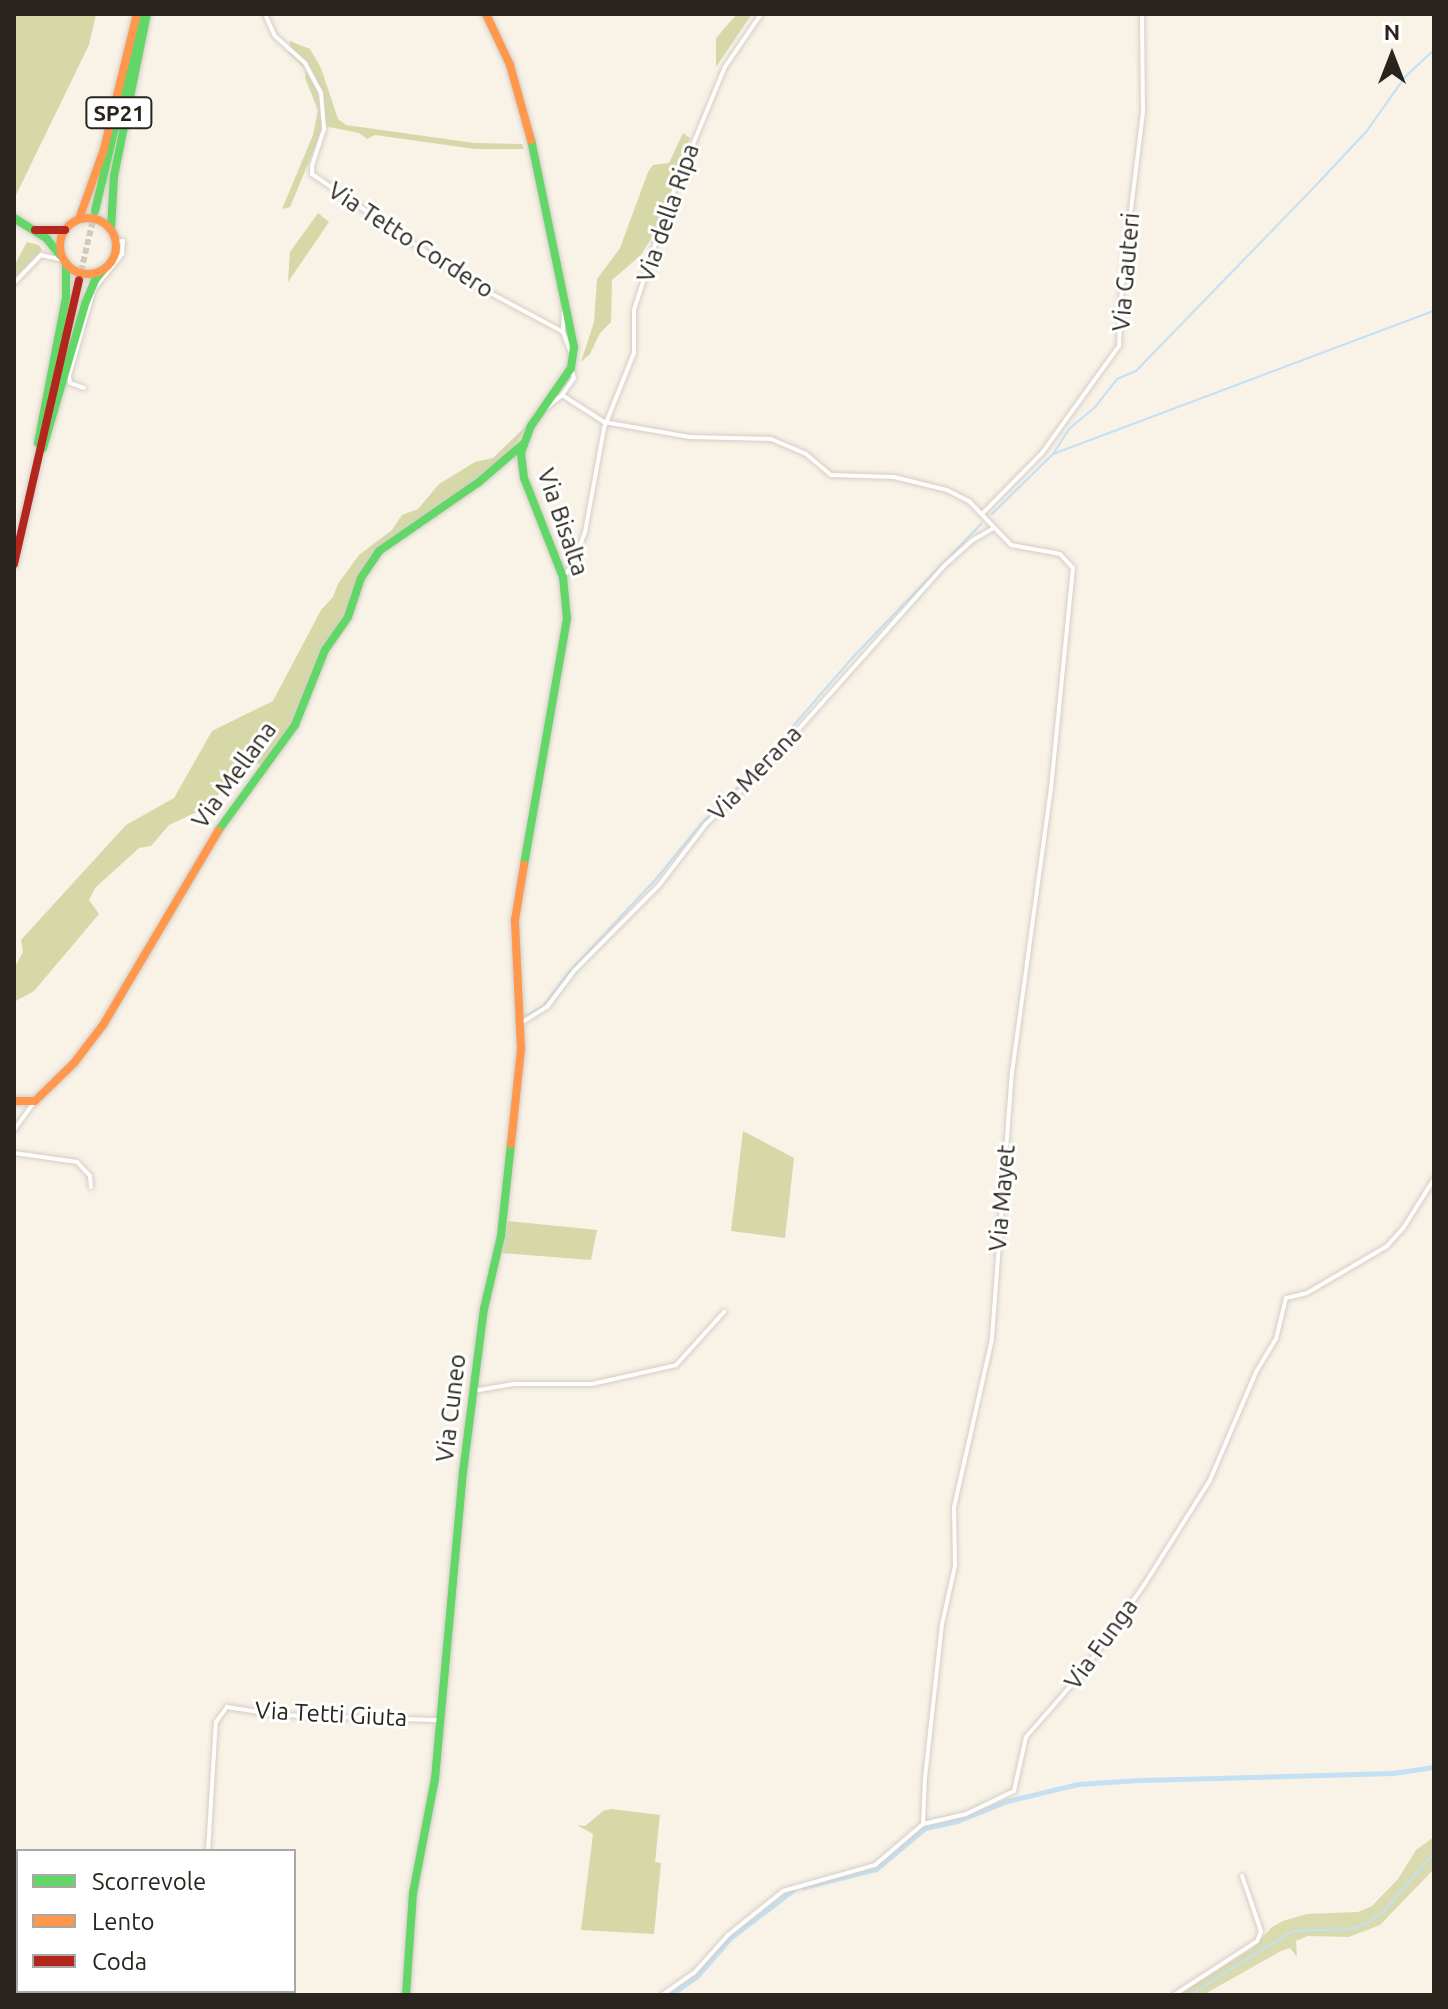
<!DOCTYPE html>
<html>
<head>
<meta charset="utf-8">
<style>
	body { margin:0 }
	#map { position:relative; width:1448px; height:2009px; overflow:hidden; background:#f8f2e7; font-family:Ubuntu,sans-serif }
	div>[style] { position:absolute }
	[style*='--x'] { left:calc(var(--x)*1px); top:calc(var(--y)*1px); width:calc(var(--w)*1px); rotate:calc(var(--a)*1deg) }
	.green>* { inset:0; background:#d9dbae }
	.forest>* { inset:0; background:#d6d9a7 }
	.stream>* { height:2px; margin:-1px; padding:0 1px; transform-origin:1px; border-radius:1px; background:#c4e0f3 }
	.canal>* { height:5px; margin:-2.5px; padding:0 2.5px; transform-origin:2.5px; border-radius:2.5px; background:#c4e0f3 }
	.primary-tunnel>* { height:6px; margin-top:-3px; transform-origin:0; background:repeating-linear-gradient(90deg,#cfc9bf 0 6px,transparent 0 9px) }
	.roads { filter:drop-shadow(0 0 2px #d3cec6) drop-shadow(0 0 2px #d3cec6) }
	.street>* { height:4px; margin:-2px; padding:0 2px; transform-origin:2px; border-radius:2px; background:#fefdfb }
	.fast>* { height:8px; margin:-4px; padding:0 4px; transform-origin:4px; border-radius:4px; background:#63d668 }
	.slow>* { height:8px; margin:-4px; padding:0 4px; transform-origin:4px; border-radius:4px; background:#ff974d }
	.slow>.ring { margin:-4px; padding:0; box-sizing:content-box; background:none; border:8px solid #ff974d; border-radius:50% }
	.jam>* { height:8px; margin:-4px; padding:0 4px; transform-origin:4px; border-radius:4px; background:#b3261e }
	span { translate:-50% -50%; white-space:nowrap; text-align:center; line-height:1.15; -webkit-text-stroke:6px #fff; paint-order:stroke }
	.shield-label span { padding:2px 6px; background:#fff; border:2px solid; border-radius:6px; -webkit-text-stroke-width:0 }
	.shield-label { font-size:22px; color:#29251e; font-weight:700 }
	.street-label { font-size:24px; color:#29251e }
	.frame { position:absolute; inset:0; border:16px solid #29251e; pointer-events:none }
	.legend { position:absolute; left:16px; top:1849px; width:280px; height:144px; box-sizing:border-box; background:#fff; border:2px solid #a9a8a5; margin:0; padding:10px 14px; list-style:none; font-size:24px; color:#29251e }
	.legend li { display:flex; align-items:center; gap:16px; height:40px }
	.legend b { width:40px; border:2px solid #a9a8a5 }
	.north { position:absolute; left:1352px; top:16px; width:80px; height:80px; -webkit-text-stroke:6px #fff; paint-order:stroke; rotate:0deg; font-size:22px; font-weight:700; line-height:32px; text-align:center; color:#29251e }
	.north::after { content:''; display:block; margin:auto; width:28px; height:36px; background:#29251e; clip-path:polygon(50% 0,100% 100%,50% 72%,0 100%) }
</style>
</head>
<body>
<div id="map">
	<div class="green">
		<i style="clip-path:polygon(1434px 1837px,1434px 1869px,1380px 1925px,1349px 1937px,1308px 1936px,1296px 1941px,1297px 1957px,1290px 1948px,1281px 1951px,1203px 1995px,1178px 1995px,1253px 1948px,1272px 1927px,1283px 1921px,1307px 1914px,1358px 1912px,1372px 1906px,1398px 1879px,1416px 1850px)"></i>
		<i style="clip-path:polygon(157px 1991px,250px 1991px,250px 1995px,156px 1995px)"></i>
	</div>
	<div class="forest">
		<i style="clip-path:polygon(14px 14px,96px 14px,89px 45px,15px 197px)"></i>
		<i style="clip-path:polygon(737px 14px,752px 14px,716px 67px,716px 38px)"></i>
		<i style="clip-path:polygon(290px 41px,310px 49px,321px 68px,338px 119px,346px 125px,474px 143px,522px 144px,524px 149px,475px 149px,375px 135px,367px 139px,359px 133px,324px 126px,290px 207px,282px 209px,313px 135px,318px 110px,305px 78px,306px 70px,289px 53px)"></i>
		<i style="clip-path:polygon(683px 133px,690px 138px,658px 227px,641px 255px,612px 280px,611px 322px,600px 333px,590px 354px,581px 362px,594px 322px,597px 279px,620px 248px,648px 172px,653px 165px,669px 163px)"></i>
		<i style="clip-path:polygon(318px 213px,329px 222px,288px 282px,290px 252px)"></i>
		<i style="clip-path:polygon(27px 242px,39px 245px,42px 250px,14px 279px,14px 266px)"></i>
		<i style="clip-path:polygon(531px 421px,512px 449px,490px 470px,380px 545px,364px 568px,346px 616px,322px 651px,296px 716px,263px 765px,254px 763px,199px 811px,169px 825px,151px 846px,139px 848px,95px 888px,89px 900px,99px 914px,34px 991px,14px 1002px,14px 969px,23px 952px,21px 940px,126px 825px,174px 798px,212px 731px,273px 701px,321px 610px,333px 597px,338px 584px,359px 555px,392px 530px,402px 515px,418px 509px,439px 484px,475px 462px,493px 458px)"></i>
		<i style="clip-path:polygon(743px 1131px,794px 1158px,785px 1238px,731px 1231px)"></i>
		<i style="clip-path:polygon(508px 1221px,597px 1230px,591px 1260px,502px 1253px)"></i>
		<i style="clip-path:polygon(611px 1809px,660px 1815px,655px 1862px,661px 1863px,654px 1934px,581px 1930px,593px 1834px,577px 1825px,585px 1826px,603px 1811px)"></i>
	</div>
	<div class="stream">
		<i style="--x:1053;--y:454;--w:407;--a:-20.6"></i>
		<i style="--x:992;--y:514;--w:86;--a:-44.5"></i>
		<i style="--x:1053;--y:454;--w:30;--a:-57"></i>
		<i style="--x:1069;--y:429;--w:35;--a:-40"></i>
		<i style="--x:1096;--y:406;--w:34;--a:-52"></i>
		<i style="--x:1117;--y:379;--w:21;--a:-23"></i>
		<i style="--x:1136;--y:371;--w:263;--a:-45.9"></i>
		<i style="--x:1319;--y:182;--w:69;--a:-46.8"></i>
		<i style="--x:1366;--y:132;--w:67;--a:-54.7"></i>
		<i style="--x:1405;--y:77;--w:40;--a:-43"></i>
		<i style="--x:524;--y:1017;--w:22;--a:-30"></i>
		<i style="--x:543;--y:1006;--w:43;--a:-52.6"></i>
		<i style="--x:569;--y:972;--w:127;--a:-46.9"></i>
		<i style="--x:656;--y:879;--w:71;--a:-50.7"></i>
		<i style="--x:701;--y:824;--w:74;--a:-45"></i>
		<i style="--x:753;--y:772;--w:152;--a:-49"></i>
		<i style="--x:853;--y:657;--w:185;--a:-46.1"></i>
		<i style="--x:251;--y:1995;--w:4;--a:-90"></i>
		<i style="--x:1190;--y:1995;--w:120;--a:-32.1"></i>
		<i style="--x:1292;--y:1931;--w:59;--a:-1.9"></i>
		<i style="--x:1351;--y:1929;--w:16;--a:-18"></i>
		<i style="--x:1366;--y:1924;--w:21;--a:-35"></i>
		<i style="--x:1383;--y:1912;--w:78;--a:-49.2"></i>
	</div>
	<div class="canal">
		<i style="--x:1142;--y:1780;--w:251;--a:-1.6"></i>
		<i style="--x:1393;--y:1773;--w:41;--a:-8.3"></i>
		<i style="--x:803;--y:1887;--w:75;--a:-13.9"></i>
		<i style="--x:876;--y:1869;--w:64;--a:-39.9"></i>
		<i style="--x:925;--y:1828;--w:33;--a:-12"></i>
		<i style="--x:957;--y:1821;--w:54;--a:-21.8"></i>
		<i style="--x:1007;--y:1801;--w:73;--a:-13.5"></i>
		<i style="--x:1078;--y:1784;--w:61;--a:-3.8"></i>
		<i style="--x:670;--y:1995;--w:32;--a:-35"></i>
		<i style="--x:696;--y:1977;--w:52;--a:-48.9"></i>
		<i style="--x:730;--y:1938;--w:79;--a:-37.3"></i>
	</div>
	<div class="primary-tunnel">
		<i style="--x:79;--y:280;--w:71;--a:-76.9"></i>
	</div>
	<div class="roads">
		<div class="street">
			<i style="--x:265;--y:14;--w:24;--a:66"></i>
			<i style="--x:275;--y:36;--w:40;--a:42"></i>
			<i style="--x:305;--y:63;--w:34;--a:62"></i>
			<i style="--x:321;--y:93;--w:36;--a:85"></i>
			<i style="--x:324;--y:129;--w:38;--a:108"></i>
			<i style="--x:312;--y:165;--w:9;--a:90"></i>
			<i style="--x:312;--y:174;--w:189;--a:34.4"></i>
			<i style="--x:468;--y:281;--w:108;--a:28.2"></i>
			<i style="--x:563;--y:332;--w:25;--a:69"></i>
			<i style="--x:14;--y:283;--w:39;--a:-46"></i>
			<i style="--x:41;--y:255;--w:23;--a:13"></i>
			<i style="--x:563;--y:332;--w:27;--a:-88"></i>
			<i style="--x:84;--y:388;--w:15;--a:-160"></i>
			<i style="--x:70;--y:383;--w:7;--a:-98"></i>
			<i style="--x:69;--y:376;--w:91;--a:-74"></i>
			<i style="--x:94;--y:289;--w:45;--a:-51.3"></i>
			<i style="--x:122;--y:254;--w:13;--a:-86"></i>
			<i style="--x:123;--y:241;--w:7;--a:172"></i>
			<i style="--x:562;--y:395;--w:50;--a:32.7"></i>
			<i style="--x:604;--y:422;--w:87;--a:9.9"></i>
			<i style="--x:690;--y:437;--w:81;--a:1.4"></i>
			<i style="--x:771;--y:439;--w:38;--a:23"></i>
			<i style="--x:806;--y:454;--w:33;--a:40"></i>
			<i style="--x:831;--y:475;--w:63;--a:1.8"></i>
			<i style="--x:894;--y:477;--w:55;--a:13.8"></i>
			<i style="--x:947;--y:490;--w:25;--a:27"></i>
			<i style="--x:969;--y:501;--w:61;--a:46.3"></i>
			<i style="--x:1011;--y:545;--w:50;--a:10.4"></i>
			<i style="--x:1060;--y:554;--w:19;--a:47"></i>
			<i style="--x:1073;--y:568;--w:221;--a:95.7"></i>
			<i style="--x:1051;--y:788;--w:286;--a:97.8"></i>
			<i style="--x:1012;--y:1071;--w:269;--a:94.3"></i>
			<i style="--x:992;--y:1339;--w:172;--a:102.7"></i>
			<i style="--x:954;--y:1507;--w:59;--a:89"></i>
			<i style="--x:955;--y:1566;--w:59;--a:102.6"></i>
			<i style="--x:942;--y:1624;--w:154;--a:96.3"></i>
			<i style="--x:925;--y:1777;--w:47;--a:92.4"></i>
			<i style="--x:545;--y:409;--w:22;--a:-39"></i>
			<i style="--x:562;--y:395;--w:21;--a:-55"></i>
			<i style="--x:574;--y:378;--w:10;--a:-107"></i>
			<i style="--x:983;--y:513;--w:84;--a:-45.5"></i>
			<i style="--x:1042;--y:453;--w:132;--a:-54.3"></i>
			<i style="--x:1119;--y:346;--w:63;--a:-87.3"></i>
			<i style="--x:1122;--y:283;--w:172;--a:-83"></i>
			<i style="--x:1143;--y:112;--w:98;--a:-90.6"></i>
			<i style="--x:563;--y:577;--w:14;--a:-51"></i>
			<i style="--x:572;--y:566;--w:36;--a:-69"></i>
			<i style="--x:585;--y:532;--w:106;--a:-79.6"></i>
			<i style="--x:604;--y:428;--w:81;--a:-68.2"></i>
			<i style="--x:634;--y:353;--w:43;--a:-90"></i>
			<i style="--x:634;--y:310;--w:110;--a:-72.1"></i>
			<i style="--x:668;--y:205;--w:149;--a:-67.6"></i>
			<i style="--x:725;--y:67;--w:64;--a:-55.8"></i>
			<i style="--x:521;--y:1023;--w:31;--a:-32"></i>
			<i style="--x:547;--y:1007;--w:45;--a:-53.1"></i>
			<i style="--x:574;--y:971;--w:122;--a:-45.3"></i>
			<i style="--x:660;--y:884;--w:76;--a:-52.5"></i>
			<i style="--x:706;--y:824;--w:81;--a:-44"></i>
			<i style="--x:764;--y:768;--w:273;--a:-48.3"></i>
			<i style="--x:946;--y:564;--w:36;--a:-42"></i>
			<i style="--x:973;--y:540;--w:24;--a:-30"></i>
			<i style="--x:14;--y:1130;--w:36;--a:-54"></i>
			<i style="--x:14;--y:1153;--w:64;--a:8.1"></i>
			<i style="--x:77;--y:1162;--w:19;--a:47"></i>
			<i style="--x:90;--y:1176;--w:11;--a:85"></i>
			<i style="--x:473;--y:1391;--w:41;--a:-9.9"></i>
			<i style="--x:513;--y:1384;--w:79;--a:0"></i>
			<i style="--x:592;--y:1384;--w:86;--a:-12.7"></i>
			<i style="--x:676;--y:1365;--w:72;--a:-47.8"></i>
			<i style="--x:208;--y:1851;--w:129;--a:-86.5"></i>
			<i style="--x:216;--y:1722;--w:19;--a:-54"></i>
			<i style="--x:227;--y:1707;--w:51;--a:9.1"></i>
			<i style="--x:277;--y:1715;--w:163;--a:1.8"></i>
			<i style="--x:154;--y:1995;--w:4;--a:-76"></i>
			<i style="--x:662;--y:1995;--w:39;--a:-35"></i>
			<i style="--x:694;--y:1973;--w:51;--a:-48.2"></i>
			<i style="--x:728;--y:1935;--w:70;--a:-38.7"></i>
			<i style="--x:783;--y:1891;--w:96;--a:-15.8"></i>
			<i style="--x:875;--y:1865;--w:63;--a:-40.5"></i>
			<i style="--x:923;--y:1824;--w:44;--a:-13.1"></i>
			<i style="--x:966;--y:1814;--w:53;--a:-25.6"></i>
			<i style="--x:1014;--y:1791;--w:55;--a:-77.5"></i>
			<i style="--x:1026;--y:1737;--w:85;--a:-48.8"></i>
			<i style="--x:1082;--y:1673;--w:108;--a:-54.8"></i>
			<i style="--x:1144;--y:1585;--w:124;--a:-57.8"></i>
			<i style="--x:1210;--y:1480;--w:117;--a:-66.9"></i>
			<i style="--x:1256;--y:1372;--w:39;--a:-59"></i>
			<i style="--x:1276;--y:1339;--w:42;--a:-76.3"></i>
			<i style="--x:1286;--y:1298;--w:22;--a:-13"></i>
			<i style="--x:1307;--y:1293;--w:93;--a:-30.4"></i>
			<i style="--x:1387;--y:1246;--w:25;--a:-48"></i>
			<i style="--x:1404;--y:1227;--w:57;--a:-58"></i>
			<i style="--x:1174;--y:1995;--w:99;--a:-33"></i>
			<i style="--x:1257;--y:1941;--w:10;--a:-66"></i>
			<i style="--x:1261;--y:1932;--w:7;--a:-106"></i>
			<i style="--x:1259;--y:1925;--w:52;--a:-109.1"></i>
		</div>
		<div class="fast">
			<i style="--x:95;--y:211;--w:203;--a:-76.6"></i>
			<i style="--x:14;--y:218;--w:39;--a:32"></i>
			<i style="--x:47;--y:239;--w:22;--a:51"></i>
			<i style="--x:111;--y:229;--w:53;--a:-86.8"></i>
			<i style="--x:114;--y:176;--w:165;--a:-78.5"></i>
			<i style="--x:38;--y:443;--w:149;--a:-79.1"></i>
			<i style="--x:66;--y:297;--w:34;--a:-90"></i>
			<i style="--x:43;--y:448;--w:150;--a:-73.7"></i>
			<i style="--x:85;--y:304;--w:26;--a:-67"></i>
			<i style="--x:95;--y:280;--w:16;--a:-50"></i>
			<i style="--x:218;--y:831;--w:131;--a:-54"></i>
			<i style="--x:295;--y:725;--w:81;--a:-68.2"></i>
			<i style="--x:325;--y:650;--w:40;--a:-55.1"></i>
			<i style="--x:348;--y:617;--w:41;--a:-71.6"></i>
			<i style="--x:361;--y:578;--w:32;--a:-56"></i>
			<i style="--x:379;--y:551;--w:121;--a:-34.6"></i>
			<i style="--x:479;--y:482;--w:57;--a:-40.7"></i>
			<i style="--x:524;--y:865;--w:250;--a:-80.1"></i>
			<i style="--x:567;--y:619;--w:42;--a:-95.4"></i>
			<i style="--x:563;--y:577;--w:106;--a:-111.5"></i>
			<i style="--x:524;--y:478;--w:25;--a:-97"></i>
			<i style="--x:521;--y:453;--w:29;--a:-70"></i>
			<i style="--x:531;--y:426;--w:70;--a:-55.4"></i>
			<i style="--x:571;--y:368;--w:21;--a:-82"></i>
			<i style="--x:574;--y:347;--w:211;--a:-101.7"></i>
			<i style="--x:406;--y:1995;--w:102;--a:-86.1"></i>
			<i style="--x:413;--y:1893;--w:116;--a:-79.1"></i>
			<i style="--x:435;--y:1779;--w:308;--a:-84.8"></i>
			<i style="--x:463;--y:1472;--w:164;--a:-82.7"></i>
			<i style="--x:484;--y:1309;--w:75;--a:-76.9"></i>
			<i style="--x:501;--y:1236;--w:93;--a:-83.8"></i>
		</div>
		<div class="slow">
			<i style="--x:486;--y:14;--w:56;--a:64.8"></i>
			<i style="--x:510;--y:65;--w:78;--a:74.4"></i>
			<i class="ring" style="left:60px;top:218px;width:48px;height:48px"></i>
			<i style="--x:79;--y:219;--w:74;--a:-70.3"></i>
			<i style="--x:104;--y:149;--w:139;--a:-76.3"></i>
			<i style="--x:14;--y:1101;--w:21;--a:0"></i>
			<i style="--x:35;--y:1101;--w:54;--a:-44.3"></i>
			<i style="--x:74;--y:1063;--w:48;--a:-52.7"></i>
			<i style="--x:103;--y:1025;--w:226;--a:-59.3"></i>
			<i style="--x:511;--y:1144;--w:96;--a:-84"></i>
			<i style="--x:521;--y:1049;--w:129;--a:-92.7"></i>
			<i style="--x:515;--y:920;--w:56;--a:-80.7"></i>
		</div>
		<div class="jam">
			<i style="--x:35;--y:230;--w:30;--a:0"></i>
			<i style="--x:14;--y:564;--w:291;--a:-77.1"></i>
		</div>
	</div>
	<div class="shield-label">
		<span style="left:119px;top:113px">SP21</span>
	</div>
	<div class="street-label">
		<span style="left:668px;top:213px;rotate:-71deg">Via della Ripa</span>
		<span style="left:411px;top:240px;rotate:33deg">Via Tetto Cordero</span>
		<span style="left:1126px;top:272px;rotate:-85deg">Via Gauteri</span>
		<span style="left:563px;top:522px;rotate:71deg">Via Bisalta</span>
		<span style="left:755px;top:773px;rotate:-46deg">Via Merana</span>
		<span style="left:234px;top:775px;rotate:-54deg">Via Mellana</span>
		<span style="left:1002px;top:1198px;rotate:-85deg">Via Mayet</span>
		<span style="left:451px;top:1408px;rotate:-83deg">Via Cuneo</span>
		<span style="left:1101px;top:1644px;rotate:-54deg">Via Funga</span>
		<span style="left:331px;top:1714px;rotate:3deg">Via Tetti Giuta</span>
	</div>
	<div class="frame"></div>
	<ul class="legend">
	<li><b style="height:10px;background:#63d668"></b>Scorrevole</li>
	<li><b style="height:10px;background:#ff974d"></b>Lento</li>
	<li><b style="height:10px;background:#b3261e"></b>Coda</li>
	</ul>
	<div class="north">N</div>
</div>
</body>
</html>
